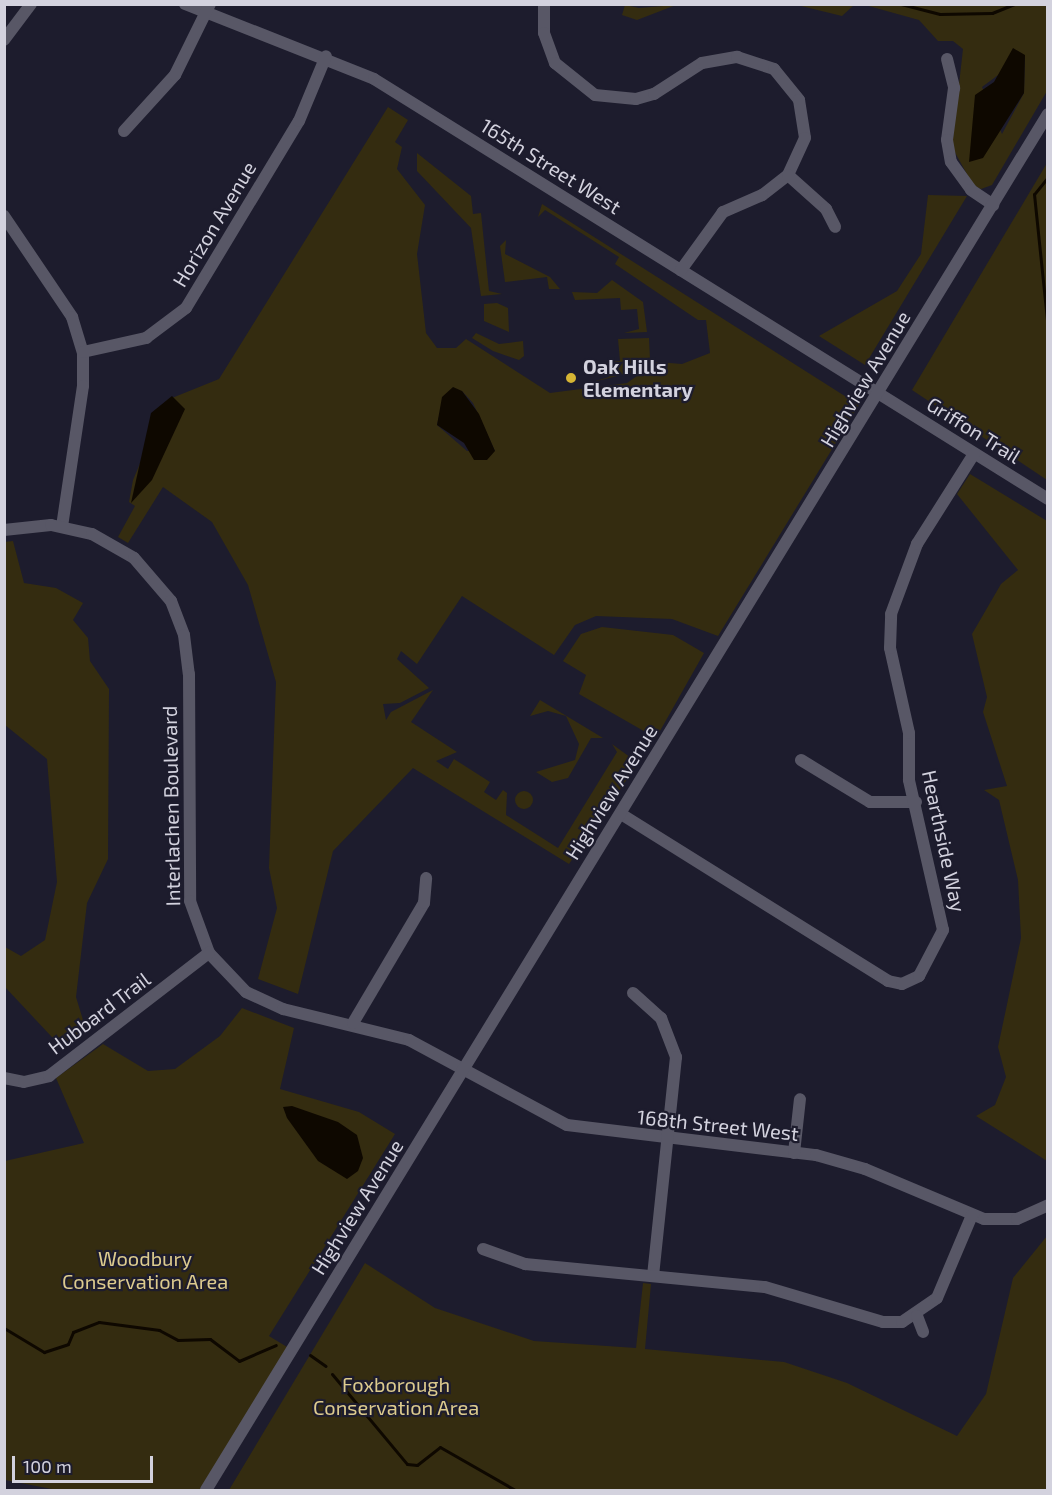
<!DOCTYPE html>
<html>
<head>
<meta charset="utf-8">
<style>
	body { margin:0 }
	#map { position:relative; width:1052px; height:1495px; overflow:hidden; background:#1d1c2d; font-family:"Exo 2",sans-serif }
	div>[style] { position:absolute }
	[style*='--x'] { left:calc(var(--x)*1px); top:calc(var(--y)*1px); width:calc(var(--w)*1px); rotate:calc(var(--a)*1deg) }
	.green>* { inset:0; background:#342c10 }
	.round { border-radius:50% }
	.water>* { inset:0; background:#0e0800 }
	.stream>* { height:3px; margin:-1.5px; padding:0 1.5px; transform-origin:1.5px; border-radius:1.5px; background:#0e0800 }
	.minor>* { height:12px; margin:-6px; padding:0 6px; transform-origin:6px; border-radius:6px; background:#585766 }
	.dots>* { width:16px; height:16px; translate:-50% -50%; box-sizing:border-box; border:3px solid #1d1c2d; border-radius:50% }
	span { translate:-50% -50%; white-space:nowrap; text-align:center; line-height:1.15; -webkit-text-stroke:4.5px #1d1c2d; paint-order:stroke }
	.street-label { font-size:20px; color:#d3d2de }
	.poi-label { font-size:20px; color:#d3d2de; font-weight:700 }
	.left { translate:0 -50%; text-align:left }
	.park-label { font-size:20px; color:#ddcb8e }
	.frame { position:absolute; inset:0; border:6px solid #d3d2de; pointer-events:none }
	.scale { position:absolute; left:12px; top:1456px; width:141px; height:27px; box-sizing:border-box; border:3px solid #d3d2de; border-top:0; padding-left:8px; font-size:18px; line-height:21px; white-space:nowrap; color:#d3d2de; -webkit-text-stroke:4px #1d1c2d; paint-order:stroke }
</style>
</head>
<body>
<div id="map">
	<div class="green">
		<i style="clip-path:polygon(625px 5px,639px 8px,676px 5px,637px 20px,622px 15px)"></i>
		<i style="clip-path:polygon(797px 5px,854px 4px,854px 5px,842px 16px)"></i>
		<i style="clip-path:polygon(evenodd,865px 5px,1047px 5px,1047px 91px,992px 185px,981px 189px,973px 185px,952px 147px,963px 49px,953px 41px,938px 41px,919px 20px,865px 5px,1025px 55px,1024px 93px,1002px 134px,982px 87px,1025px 55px)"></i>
		<i style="clip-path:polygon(evenodd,388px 107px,408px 120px,395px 142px,402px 147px,397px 169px,425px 205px,417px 254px,426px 333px,437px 348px,456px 348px,466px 339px,550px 393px,627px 383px,657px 362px,682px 364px,710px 353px,706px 320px,698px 320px,615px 264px,619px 257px,545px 210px,538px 217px,542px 204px,859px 405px,718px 636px,672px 619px,596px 616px,575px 625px,554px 655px,462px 596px,417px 664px,401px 651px,397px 659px,429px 688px,400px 703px,383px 704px,386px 720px,391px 712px,433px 690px,411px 722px,457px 752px,436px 761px,448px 769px,454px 759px,490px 782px,484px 792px,496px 800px,503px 790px,507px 793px,506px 815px,558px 848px,617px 752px,612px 744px,638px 763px,569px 864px,413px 768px,333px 851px,298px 994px,258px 979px,277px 908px,269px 868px,276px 682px,248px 585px,212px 522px,163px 487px,128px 543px,118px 537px,135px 506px,129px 502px,133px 480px,167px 400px,219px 379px,388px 107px,462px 391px,473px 403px,495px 451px,467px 451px,437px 425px,441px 408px,462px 391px)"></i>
		<i style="clip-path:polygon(417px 153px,471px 196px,473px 214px,481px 213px,489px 291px,502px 294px,481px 296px,471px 228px,417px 171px)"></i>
		<i style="clip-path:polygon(1047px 163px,1047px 480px,912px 390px)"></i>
		<i style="clip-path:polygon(928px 195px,967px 196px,865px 365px,819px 336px,897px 291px,921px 254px)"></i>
		<i style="clip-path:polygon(506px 240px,505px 254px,550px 277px,560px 289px,549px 289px,547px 277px,505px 282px,500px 246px)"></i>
		<i style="clip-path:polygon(612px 280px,643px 302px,647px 332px,624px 333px,639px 329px,637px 309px,621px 310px,620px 298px,575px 300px,572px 292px,597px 293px)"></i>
		<i style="clip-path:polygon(497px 303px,508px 308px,509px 332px,484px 321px,484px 304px)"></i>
		<i style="clip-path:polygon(476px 333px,499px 344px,523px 341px,524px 356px,519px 360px,493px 351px,472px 338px)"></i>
		<i style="clip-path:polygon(649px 338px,650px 359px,638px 371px,589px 383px,609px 377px,607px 362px,620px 361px,618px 339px)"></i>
		<i style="clip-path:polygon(970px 474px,1047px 521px,1047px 1161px,976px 1116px,995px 1105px,1006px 1077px,998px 1047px,1021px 938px,1018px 880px,999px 800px,984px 790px,1007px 786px,983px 712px,987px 697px,972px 634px,1001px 584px,1018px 570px,957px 494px)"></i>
		<i style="clip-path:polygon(13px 541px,24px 583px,56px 588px,83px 603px,73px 620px,88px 638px,90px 661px,109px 689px,108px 859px,87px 903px,76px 997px,87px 1033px,64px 1050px,5px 987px,5px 947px,21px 956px,45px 940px,57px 882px,47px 759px,5px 725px,4px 542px)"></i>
		<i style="clip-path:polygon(602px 627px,673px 635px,704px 653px,656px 738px,579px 694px,586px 675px,563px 661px,581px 634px)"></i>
		<i style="clip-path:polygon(540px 700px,603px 738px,591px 738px,568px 778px,552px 782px,536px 772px,575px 760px,579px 744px,566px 716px,548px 711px,530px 716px)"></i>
		<i class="round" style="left:515px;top:791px;width:18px;height:18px"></i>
		<i style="clip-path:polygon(242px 1008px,294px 1028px,280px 1089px,359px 1112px,395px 1134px,269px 1336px,292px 1350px,206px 1490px,57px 1490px,5px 1480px,5px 1161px,84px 1143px,56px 1078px,103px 1044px,148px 1071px,175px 1069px,220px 1036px)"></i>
		<i style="clip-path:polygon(1047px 1236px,1047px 1490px,229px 1490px,365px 1263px,435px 1308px,534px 1341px,636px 1348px,643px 1283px,651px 1284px,645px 1349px,784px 1362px,847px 1383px,957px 1436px,986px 1394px,1013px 1278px)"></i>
	</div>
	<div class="water">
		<i style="clip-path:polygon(1013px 48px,1025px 55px,1024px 93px,983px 158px,969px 162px,975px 95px,994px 82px)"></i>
		<i style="clip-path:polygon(453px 387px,462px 391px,479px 414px,495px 451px,487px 460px,474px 460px,464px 443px,437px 425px,442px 397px)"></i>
		<i style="clip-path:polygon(172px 396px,185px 409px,152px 480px,131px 503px,151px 413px)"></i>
		<i style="clip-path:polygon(292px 1106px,338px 1122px,357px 1135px,363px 1158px,358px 1171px,347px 1179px,318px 1161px,287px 1118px,283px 1107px)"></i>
	</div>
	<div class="stream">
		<i style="--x:901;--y:4;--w:40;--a:14.4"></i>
		<i style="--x:940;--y:14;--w:52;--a:-1.1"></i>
		<i style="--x:992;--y:13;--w:24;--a:-22"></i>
		<i style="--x:1048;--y:177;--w:22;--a:129"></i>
		<i style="--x:1034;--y:194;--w:136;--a:84.1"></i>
		<i style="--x:4;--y:1328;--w:47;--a:31"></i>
		<i style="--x:44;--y:1352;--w:25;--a:-18"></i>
		<i style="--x:68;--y:1344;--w:13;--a:-67"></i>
		<i style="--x:73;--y:1332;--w:28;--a:-21"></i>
		<i style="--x:99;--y:1322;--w:61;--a:7.6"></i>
		<i style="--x:159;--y:1330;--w:21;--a:28"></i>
		<i style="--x:178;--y:1340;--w:32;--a:-2"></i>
		<i style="--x:210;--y:1339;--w:36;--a:37"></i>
		<i style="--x:239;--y:1361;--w:40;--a:-23.4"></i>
		<i style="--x:310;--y:1355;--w:19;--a:35"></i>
		<i style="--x:332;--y:1374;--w:117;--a:50.2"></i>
		<i style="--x:407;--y:1464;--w:10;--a:6"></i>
		<i style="--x:417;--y:1465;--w:29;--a:-38"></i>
		<i style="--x:440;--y:1447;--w:86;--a:29.8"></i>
	</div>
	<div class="minor">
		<i style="--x:185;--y:4;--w:203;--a:21.6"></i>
		<i style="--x:374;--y:79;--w:794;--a:31.93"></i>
		<i style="--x:544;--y:4;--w:29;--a:90"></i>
		<i style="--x:544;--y:33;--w:32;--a:70"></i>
		<i style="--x:555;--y:63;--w:51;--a:38.7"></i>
		<i style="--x:595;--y:95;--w:41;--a:5.6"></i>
		<i style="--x:636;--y:99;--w:19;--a:-16"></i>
		<i style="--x:654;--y:94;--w:57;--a:-32.9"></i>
		<i style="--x:702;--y:63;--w:36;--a:-10"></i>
		<i style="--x:737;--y:57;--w:39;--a:18"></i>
		<i style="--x:774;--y:69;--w:40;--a:51"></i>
		<i style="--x:799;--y:100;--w:38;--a:81"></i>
		<i style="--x:805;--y:138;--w:41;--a:114.7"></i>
		<i style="--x:788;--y:175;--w:33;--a:142"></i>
		<i style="--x:762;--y:195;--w:43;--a:156.4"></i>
		<i style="--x:723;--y:212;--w:72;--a:125.9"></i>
		<i style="--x:4;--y:40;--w:45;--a:-53.1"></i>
		<i style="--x:947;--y:59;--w:30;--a:76"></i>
		<i style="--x:954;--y:88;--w:52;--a:97.7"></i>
		<i style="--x:947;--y:140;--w:22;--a:80"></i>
		<i style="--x:951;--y:162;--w:34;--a:54"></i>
		<i style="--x:971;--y:190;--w:27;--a:34"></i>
		<i style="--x:124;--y:131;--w:76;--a:-47.7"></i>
		<i style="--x:175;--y:75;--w:79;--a:-63.8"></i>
		<i style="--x:788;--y:175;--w:51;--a:41.8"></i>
		<i style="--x:826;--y:209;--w:20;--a:63"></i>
		<i style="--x:4;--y:216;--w:122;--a:56"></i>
		<i style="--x:72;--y:317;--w:37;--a:73"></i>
		<i style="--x:83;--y:352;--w:34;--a:90"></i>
		<i style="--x:83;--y:386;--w:142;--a:98.5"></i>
		<i style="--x:83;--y:352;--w:65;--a:-12.5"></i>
		<i style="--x:146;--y:338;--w:50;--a:-36.9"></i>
		<i style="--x:186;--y:308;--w:218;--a:-58.9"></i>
		<i style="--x:299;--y:121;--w:70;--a:-67.4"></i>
		<i style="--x:4;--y:530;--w:47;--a:-6.1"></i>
		<i style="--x:51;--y:525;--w:42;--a:12.4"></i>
		<i style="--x:92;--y:534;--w:48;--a:29.7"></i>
		<i style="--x:134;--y:558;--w:57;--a:49.3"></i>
		<i style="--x:171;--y:601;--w:36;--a:69"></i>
		<i style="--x:184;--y:635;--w:39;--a:83"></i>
		<i style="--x:189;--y:674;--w:227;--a:89.7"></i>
		<i style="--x:190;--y:901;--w:55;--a:69.9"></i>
		<i style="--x:209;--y:953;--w:54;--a:46.5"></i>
		<i style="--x:246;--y:992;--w:41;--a:24.7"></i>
		<i style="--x:283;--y:1009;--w:130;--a:13.8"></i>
		<i style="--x:409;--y:1040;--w:179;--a:28.3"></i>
		<i style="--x:567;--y:1125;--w:251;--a:6.9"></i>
		<i style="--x:816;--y:1155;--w:51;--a:15.9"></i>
		<i style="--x:865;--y:1169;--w:129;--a:22.8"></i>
		<i style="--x:984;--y:1219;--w:33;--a:0"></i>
		<i style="--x:1017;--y:1219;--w:34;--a:-24"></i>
		<i style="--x:801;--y:760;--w:81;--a:31.3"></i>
		<i style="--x:870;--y:802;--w:46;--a:0"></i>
		<i style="--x:621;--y:814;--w:315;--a:32"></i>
		<i style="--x:888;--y:981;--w:14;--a:12"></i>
		<i style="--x:902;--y:984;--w:19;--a:-25"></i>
		<i style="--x:919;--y:976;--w:52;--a:-62.4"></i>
		<i style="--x:943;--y:930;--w:154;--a:-102.8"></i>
		<i style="--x:909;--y:780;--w:47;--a:-90"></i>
		<i style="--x:909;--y:733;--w:87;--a:-102.6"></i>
		<i style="--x:890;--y:648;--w:34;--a:-88"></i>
		<i style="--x:891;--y:614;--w:75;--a:-69.6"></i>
		<i style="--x:917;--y:544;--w:107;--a:-57.7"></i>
		<i style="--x:633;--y:993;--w:38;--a:42"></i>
		<i style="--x:661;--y:1018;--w:42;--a:69"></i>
		<i style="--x:676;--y:1057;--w:219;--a:96"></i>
		<i style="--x:353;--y:1023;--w:139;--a:-59.4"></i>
		<i style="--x:424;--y:903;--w:25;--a:-85"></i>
		<i style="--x:4;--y:1078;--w:20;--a:11"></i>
		<i style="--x:24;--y:1082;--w:26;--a:-13"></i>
		<i style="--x:49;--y:1076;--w:202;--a:-37.6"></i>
		<i style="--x:794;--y:1153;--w:54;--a:-83.7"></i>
		<i style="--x:483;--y:1249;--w:45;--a:19.7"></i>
		<i style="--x:525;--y:1264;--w:241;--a:5.5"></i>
		<i style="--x:765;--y:1287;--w:123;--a:16.5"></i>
		<i style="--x:883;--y:1322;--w:19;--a:0"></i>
		<i style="--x:902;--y:1322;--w:42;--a:-34.4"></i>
		<i style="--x:937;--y:1298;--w:90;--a:-67.1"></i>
		<i style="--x:917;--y:1316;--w:17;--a:69"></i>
		<i style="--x:206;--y:1490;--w:1613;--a:-58.54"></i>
	</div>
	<div class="dots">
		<i style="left:571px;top:378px;background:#d6b534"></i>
	</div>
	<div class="street-label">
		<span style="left:551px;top:166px;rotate:32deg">165th Street West</span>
		<span style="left:214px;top:224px;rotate:-59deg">Horizon Avenue</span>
		<span style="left:865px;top:379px;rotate:-59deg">Highview Avenue</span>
		<span style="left:974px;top:430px;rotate:32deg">Griffon Trail</span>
		<span style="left:611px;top:792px;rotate:-58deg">Highview Avenue</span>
		<span style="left:171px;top:806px;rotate:-91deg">Interlachen Boulevard</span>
		<span style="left:944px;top:841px;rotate:78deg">Hearthside Way</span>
		<span style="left:99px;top:1013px;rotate:-37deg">Hubbard Trail</span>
		<span style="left:718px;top:1125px;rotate:6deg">168th Street West</span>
		<span style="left:357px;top:1207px;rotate:-58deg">Highview Avenue</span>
	</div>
	<div class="poi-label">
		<span class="left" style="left:583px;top:378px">Oak Hills<br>Elementary</span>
	</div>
	<div class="park-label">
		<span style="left:145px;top:1270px">Woodbury<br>Conservation Area</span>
		<span style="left:396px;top:1396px">Foxborough<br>Conservation Area</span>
	</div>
	<div class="frame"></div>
	<div class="scale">100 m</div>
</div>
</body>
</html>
